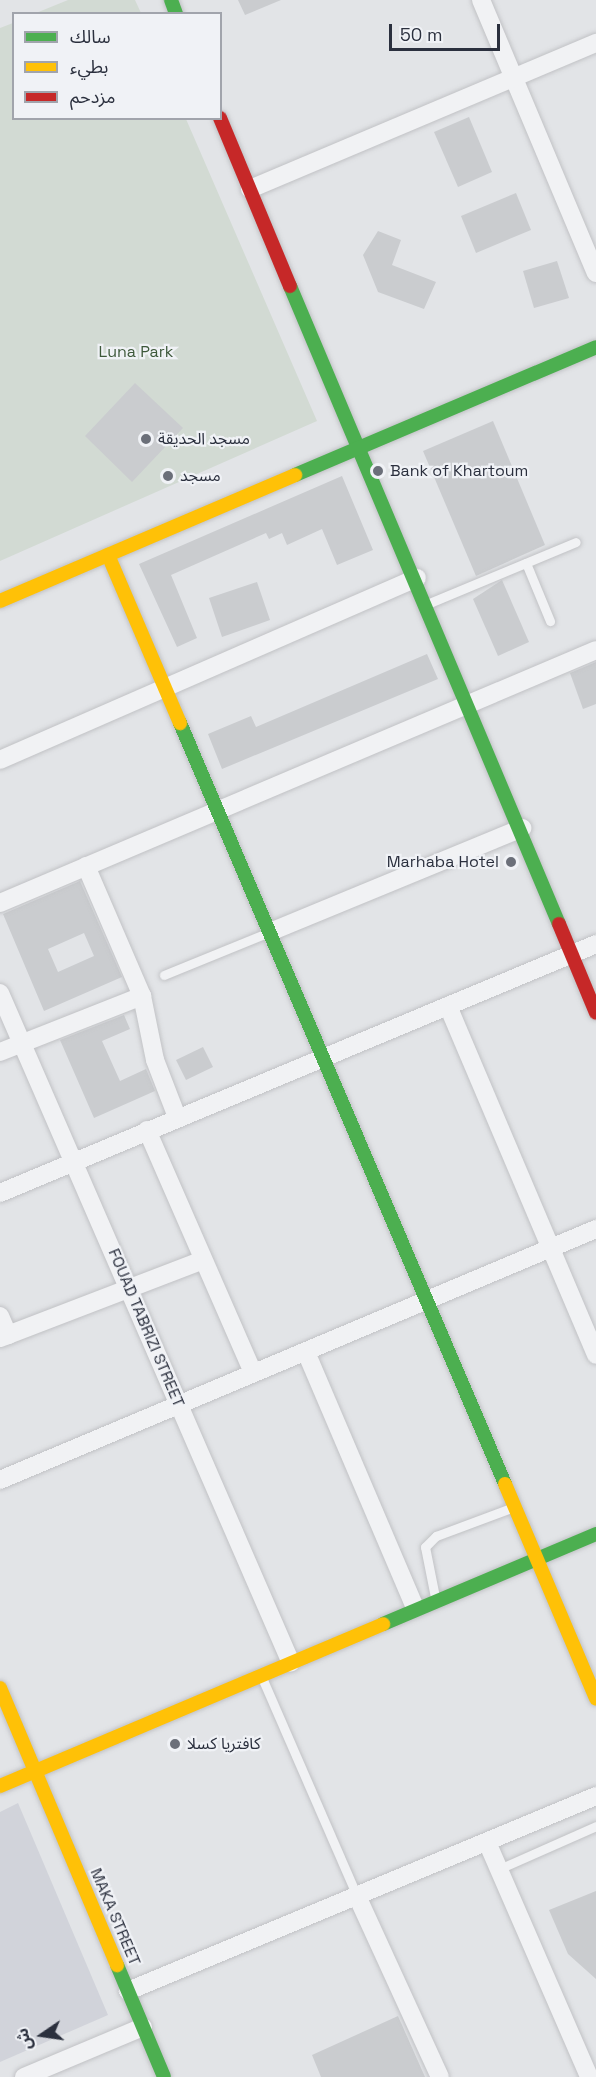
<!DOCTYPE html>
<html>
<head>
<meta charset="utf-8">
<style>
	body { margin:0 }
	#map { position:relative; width:596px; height:2077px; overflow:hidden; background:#e2e4e7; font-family:"Space Grotesk","Noto Sans Arabic",sans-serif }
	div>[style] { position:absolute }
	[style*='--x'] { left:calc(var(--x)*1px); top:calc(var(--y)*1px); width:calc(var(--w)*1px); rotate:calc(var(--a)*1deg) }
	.built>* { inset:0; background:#d1d3da }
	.green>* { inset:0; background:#d2dad3 }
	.building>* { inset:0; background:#cacccf }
	.roads { filter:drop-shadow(0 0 2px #c1c2c5) drop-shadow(0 0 2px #c1c2c5) }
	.lane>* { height:9px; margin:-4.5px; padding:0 4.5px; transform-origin:4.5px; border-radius:4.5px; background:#f1f2f4 }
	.street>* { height:18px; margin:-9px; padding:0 9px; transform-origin:9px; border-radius:9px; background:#f1f2f4 }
	.fast>* { height:14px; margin:-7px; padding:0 7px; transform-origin:7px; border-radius:7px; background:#4caf50 }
	.slow>* { height:14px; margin:-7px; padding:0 7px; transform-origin:7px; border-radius:7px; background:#ffc107 }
	.jam>* { height:14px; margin:-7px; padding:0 7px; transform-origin:7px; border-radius:7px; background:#c62828 }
	.dots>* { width:16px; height:16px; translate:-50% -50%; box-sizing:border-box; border:3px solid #f0f2f6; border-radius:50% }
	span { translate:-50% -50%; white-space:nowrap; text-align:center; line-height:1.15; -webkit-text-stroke:4.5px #f0f2f6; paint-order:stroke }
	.park-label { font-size:16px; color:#3d583a }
	.poi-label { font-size:16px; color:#2b303e }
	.left { translate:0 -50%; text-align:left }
	.right { translate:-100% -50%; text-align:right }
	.street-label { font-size:16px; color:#2b303e }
	.legend { position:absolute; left:12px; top:12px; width:210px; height:108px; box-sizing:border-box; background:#f0f2f6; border:2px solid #a1a4ac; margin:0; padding:8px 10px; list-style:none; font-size:18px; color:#2b303e }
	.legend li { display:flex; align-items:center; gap:12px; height:30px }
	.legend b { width:30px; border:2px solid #a1a4ac }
	.north { position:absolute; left:12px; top:2005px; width:60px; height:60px; -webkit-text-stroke:4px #f0f2f6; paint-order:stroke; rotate:257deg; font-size:16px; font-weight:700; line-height:24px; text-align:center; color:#2b303e }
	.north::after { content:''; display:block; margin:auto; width:21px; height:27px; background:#2b303e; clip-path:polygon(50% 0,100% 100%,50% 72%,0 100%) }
	.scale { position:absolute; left:389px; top:24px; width:111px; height:27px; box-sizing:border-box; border:3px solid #2b303e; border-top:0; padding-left:8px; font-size:18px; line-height:21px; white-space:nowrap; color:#2b303e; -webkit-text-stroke:4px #f0f2f6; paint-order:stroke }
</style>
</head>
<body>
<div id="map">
	<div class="built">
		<i style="clip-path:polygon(18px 1803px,108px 2015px,0 2062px,0 1812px)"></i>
	</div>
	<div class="green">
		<i style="clip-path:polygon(68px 0,135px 0,141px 13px,36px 13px)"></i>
		<i style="clip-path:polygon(13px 23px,14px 118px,186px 119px,317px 421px,0 561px,0 28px)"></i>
	</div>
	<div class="building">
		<i style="clip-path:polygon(238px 0,281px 0,245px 15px)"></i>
		<i style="clip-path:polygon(469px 117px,492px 172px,458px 187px,434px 132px)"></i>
		<i style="clip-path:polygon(516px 193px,531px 230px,476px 253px,461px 216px)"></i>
		<i style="clip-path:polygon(378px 231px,401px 240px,392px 265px,436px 282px,424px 309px,378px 292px,363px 255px)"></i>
		<i style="clip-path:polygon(557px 261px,569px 298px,534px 308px,523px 271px)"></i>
		<i style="clip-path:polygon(135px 383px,183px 428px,132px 482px,85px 436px)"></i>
		<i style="clip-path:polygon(493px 421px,545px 545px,476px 576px,423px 451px)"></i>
		<i style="clip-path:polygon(342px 476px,373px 550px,337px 565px,322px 529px,287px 545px,282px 533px,269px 539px,266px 533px,171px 575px,197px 638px,177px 647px,139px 564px)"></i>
		<i style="clip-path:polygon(502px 580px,529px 642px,498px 656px,473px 599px)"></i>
		<i style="clip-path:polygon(257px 582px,270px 620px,222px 637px,209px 598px)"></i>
		<i style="clip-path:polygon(427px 654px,438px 679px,222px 769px,208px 734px,251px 716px,256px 727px)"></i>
		<i style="clip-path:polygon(596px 662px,596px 704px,583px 709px,570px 673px)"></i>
		<i style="clip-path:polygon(evenodd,80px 881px,122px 977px,44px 1011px,3px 914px,80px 881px,84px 933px,94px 956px,58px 972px,48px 949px,84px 933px)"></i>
		<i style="clip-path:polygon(124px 1015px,130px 1029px,102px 1041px,120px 1081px,146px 1069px,155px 1091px,94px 1118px,60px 1040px)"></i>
		<i style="clip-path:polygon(203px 1047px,213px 1067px,186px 1080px,176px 1060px)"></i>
		<i style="clip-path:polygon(596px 1891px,596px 1979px,568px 1954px,549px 1910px)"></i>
		<i style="clip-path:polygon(398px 2016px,425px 2077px,321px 2077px,312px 2055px)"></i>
	</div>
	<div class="roads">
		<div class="lane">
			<i style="--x:526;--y:563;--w:63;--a:67.5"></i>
			<i style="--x:427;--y:604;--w:161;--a:-22.6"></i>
			<i style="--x:164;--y:975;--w:111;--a:-22.2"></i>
			<i style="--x:435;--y:1597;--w:51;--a:-101.3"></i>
			<i style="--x:425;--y:1547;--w:16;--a:-45"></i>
			<i style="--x:436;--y:1536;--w:83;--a:-20.4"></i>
			<i style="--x:263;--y:1680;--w:236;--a:66.5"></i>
			<i style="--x:499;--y:1869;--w:106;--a:-23.9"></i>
		</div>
		<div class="street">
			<i style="--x:481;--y:0;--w:296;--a:67.2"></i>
			<i style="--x:250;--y:189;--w:376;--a:-22.9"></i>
			<i style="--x:0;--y:760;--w:455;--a:-23.6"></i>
			<i style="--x:86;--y:866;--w:142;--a:66.7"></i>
			<i style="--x:142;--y:996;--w:65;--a:78.5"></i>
			<i style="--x:155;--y:1060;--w:61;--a:68.9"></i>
			<i style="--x:0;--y:903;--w:647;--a:-23"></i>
			<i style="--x:270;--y:932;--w:273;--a:-22.4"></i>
			<i style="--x:0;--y:993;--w:730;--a:66.52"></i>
			<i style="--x:448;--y:1006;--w:379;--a:67"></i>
			<i style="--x:0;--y:1052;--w:153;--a:-21.5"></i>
			<i style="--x:147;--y:1130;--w:265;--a:66.4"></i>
			<i style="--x:0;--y:1193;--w:646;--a:-22.67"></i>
			<i style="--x:0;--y:1316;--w:21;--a:67"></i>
			<i style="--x:0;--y:1338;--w:217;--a:-21"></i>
			<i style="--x:306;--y:1352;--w:278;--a:66.9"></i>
			<i style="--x:0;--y:1480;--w:647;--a:-22.84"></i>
			<i style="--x:487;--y:1842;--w:256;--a:66.5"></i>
			<i style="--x:357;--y:1896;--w:199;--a:65.4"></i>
			<i style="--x:128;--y:1991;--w:507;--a:-22.62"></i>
			<i style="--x:24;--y:2077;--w:129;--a:-22.8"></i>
		</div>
		<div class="fast">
			<i style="--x:171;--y:0;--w:15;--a:70"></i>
			<i style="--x:290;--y:286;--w:692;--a:67.14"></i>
			<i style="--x:295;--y:475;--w:327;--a:-23"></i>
			<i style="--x:180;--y:723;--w:827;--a:66.87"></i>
			<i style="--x:383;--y:1624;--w:231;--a:-22.9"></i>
			<i style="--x:117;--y:1965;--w:121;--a:67.2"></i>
		</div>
		<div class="slow">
			<i style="--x:108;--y:555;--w:183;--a:66.8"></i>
			<i style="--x:0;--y:601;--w:321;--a:-23.1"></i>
			<i style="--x:505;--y:1484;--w:233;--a:67"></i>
			<i style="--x:0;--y:1688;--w:301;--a:67.1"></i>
			<i style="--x:0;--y:1786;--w:416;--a:-22.9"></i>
		</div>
		<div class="jam">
			<i style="--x:220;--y:118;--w:182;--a:67.4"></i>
			<i style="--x:559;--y:924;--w:96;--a:67.4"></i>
		</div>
	</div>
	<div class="dots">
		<i style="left:146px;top:439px;background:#6b6f79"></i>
		<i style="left:378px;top:471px;background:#6b6f79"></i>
		<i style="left:168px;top:476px;background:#6b6f79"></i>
		<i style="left:511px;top:862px;background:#6b6f79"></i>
		<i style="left:175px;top:1744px;background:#6b6f79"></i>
	</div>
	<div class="park-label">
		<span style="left:136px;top:352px">Luna Park</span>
	</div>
	<div class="poi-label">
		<span class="left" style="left:158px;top:439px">مسجد الحديقة</span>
		<span class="left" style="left:390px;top:471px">Bank of Khartoum</span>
		<span class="left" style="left:180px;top:476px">مسجد</span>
		<span class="right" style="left:499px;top:862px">Marhaba Hotel</span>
		<span class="left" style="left:187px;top:1744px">كافتريا كسلا</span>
	</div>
	<div class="street-label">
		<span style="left:146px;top:1328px;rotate:67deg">FOUAD TABRIZI STREET</span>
		<span style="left:115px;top:1917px;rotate:67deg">MAKA STREET</span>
	</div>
	<ul class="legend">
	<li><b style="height:8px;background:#4caf50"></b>سالك</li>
	<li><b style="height:8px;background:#ffc107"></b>بطيء</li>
	<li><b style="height:8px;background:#c62828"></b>مزدحم</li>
	</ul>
	<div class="north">ش</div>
	<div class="scale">50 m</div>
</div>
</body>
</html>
